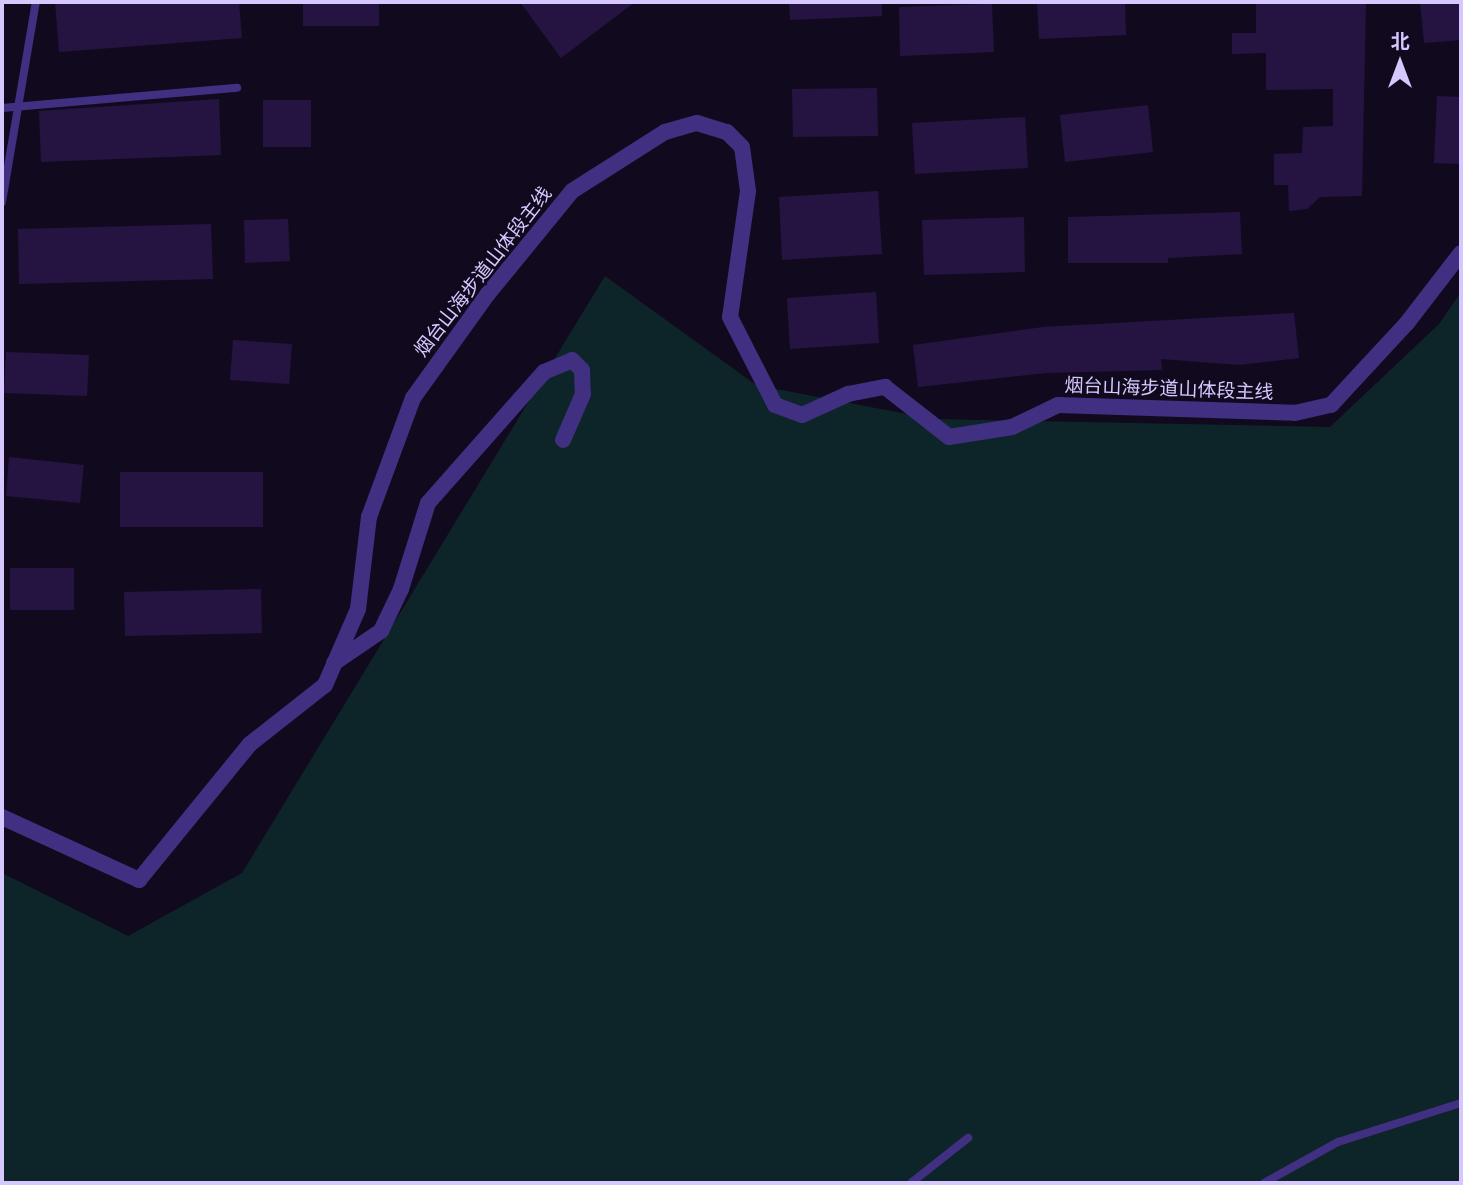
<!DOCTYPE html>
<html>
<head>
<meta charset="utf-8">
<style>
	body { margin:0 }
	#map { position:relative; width:1463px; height:1185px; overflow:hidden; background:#110a1e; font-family:Helvetica,"Noto Sans SC",sans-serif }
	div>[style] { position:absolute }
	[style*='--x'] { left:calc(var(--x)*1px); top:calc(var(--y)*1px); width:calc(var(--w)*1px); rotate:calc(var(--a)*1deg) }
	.green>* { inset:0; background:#0d2529 }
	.building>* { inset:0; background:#251441 }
	.lane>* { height:8px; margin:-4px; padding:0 4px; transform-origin:4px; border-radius:4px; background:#413082 }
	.street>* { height:16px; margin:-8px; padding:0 8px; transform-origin:8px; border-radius:8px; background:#413082 }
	span { translate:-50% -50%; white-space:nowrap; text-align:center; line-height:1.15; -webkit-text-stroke:5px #110a1e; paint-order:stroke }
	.street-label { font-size:19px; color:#d7c7ff }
	.frame { position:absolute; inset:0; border:4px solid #d7c7ff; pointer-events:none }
	.north { position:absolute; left:1365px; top:28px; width:70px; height:70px; -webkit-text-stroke:5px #110a1e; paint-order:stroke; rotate:0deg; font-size:19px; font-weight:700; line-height:28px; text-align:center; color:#d7c7ff }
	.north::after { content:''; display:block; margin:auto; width:24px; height:32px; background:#d7c7ff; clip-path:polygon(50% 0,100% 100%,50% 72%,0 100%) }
</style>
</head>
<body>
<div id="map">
	<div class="green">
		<i style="clip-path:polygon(605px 276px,756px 385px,933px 419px,1330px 427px,1439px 324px,1461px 292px,1461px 1183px,2px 1183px,2px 873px,128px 936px,242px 873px)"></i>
	</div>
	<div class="building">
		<i style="clip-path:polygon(55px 2px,239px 2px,242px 38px,59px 52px)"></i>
		<i style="clip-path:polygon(303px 2px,379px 2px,379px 26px,303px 26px)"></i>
		<i style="clip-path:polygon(520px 2px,635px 2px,561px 58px)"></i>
		<i style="clip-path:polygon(789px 2px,882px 2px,882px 16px,790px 20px)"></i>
		<i style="clip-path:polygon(1125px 2px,1126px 35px,1039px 39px,1037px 3px)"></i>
		<i style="clip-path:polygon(1256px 2px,1366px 2px,1362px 196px,1320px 197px,1307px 209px,1289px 211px,1288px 185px,1274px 185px,1274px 154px,1302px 153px,1303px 127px,1333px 126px,1333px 89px,1266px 90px,1266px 53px,1232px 54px,1232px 33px,1256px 33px)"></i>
		<i style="clip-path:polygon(1420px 2px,1461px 2px,1461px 40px,1424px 43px)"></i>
		<i style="clip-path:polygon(992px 4px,994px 52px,900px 56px,899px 7px)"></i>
		<i style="clip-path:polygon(877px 88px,878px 136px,793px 137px,792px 89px)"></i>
		<i style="clip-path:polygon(1437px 96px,1461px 97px,1461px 164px,1434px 163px)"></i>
		<i style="clip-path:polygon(219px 99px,221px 155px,41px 162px,39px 111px)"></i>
		<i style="clip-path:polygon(263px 100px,311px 100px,311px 147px,263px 147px)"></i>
		<i style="clip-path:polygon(1148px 105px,1153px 152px,1065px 162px,1060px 115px)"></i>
		<i style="clip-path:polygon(1025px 117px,1028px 168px,915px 174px,912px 123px)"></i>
		<i style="clip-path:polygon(878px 191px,882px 254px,782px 260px,779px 197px)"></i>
		<i style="clip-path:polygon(1240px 212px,1242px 254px,1168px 258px,1168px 263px,1068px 263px,1068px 217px)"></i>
		<i style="clip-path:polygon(1024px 217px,1025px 272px,924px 275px,922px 220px)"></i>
		<i style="clip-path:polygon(288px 219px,290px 261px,245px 263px,244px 220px)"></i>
		<i style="clip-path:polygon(211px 224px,213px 279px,19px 284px,18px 229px)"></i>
		<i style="clip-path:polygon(876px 292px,879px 343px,790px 349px,787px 298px)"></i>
		<i style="clip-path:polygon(1294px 313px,1299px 358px,1239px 365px,1161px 359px,1162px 370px,1046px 373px,918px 387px,913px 345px,1043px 327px)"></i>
		<i style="clip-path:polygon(233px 340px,292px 344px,289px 384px,230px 380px)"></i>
		<i style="clip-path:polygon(6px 352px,89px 355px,87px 396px,4px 393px)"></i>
		<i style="clip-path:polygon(9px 457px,84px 465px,80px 503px,6px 496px)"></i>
		<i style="clip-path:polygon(120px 472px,263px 472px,263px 527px,120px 527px)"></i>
		<i style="clip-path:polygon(10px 568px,74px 568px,74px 610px,10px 610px)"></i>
		<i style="clip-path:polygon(261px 589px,262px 633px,125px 636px,124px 592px)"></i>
	</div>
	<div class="lane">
		<i style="--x:2;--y:108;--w:236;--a:-4.9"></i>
		<i style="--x:2;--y:202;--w:203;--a:-80.4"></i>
		<i style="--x:911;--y:1183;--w:73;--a:-38.3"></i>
		<i style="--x:1264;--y:1183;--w:85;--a:-29"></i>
		<i style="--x:1338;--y:1142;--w:129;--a:-17.6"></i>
	</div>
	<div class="street">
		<i style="--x:334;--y:663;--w:57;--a:-34.2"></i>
		<i style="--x:381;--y:631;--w:47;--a:-64.5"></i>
		<i style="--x:401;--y:589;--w:90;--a:-72.6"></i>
		<i style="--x:428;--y:503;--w:175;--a:-48.5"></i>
		<i style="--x:544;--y:372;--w:30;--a:-23"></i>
		<i style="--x:572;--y:360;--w:14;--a:45"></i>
		<i style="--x:582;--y:370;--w:24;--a:88"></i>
		<i style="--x:583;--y:394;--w:50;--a:113.5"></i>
		<i style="--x:2;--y:817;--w:151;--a:24.7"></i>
		<i style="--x:139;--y:880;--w:176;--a:-50.8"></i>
		<i style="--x:250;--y:744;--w:95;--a:-38.2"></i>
		<i style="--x:325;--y:685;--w:83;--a:-66.5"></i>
		<i style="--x:358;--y:609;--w:93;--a:-83.2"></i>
		<i style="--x:369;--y:517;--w:127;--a:-69.7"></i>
		<i style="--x:413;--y:398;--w:127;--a:-54.3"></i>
		<i style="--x:487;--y:295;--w:134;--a:-50.7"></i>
		<i style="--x:572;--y:191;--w:110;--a:-32.4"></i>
		<i style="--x:665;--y:132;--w:33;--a:-16"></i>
		<i style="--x:697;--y:123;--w:31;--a:17"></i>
		<i style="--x:727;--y:132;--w:21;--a:45"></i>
		<i style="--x:742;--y:147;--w:44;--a:82.2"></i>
		<i style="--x:748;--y:191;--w:127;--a:98.1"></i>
		<i style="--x:730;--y:317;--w:99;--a:62.9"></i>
		<i style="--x:775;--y:405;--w:29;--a:20"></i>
		<i style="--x:802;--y:415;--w:51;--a:-24.5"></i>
		<i style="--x:848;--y:394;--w:38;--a:-11"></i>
		<i style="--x:885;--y:387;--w:81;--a:38"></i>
		<i style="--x:949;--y:437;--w:64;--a:-9"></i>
		<i style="--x:1012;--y:427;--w:51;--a:-25.6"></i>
		<i style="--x:1058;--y:405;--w:237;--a:1.9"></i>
		<i style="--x:1295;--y:413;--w:37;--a:-13"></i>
		<i style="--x:1331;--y:405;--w:112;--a:-47.2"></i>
		<i style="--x:1407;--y:323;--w:88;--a:-52.4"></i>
	</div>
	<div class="street-label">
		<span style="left:483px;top:272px;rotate:-52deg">烟台山海步道山体段主线</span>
		<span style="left:1169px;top:389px;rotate:2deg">烟台山海步道山体段主线</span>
	</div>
	<div class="frame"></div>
	<div class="north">北</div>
</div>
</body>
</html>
